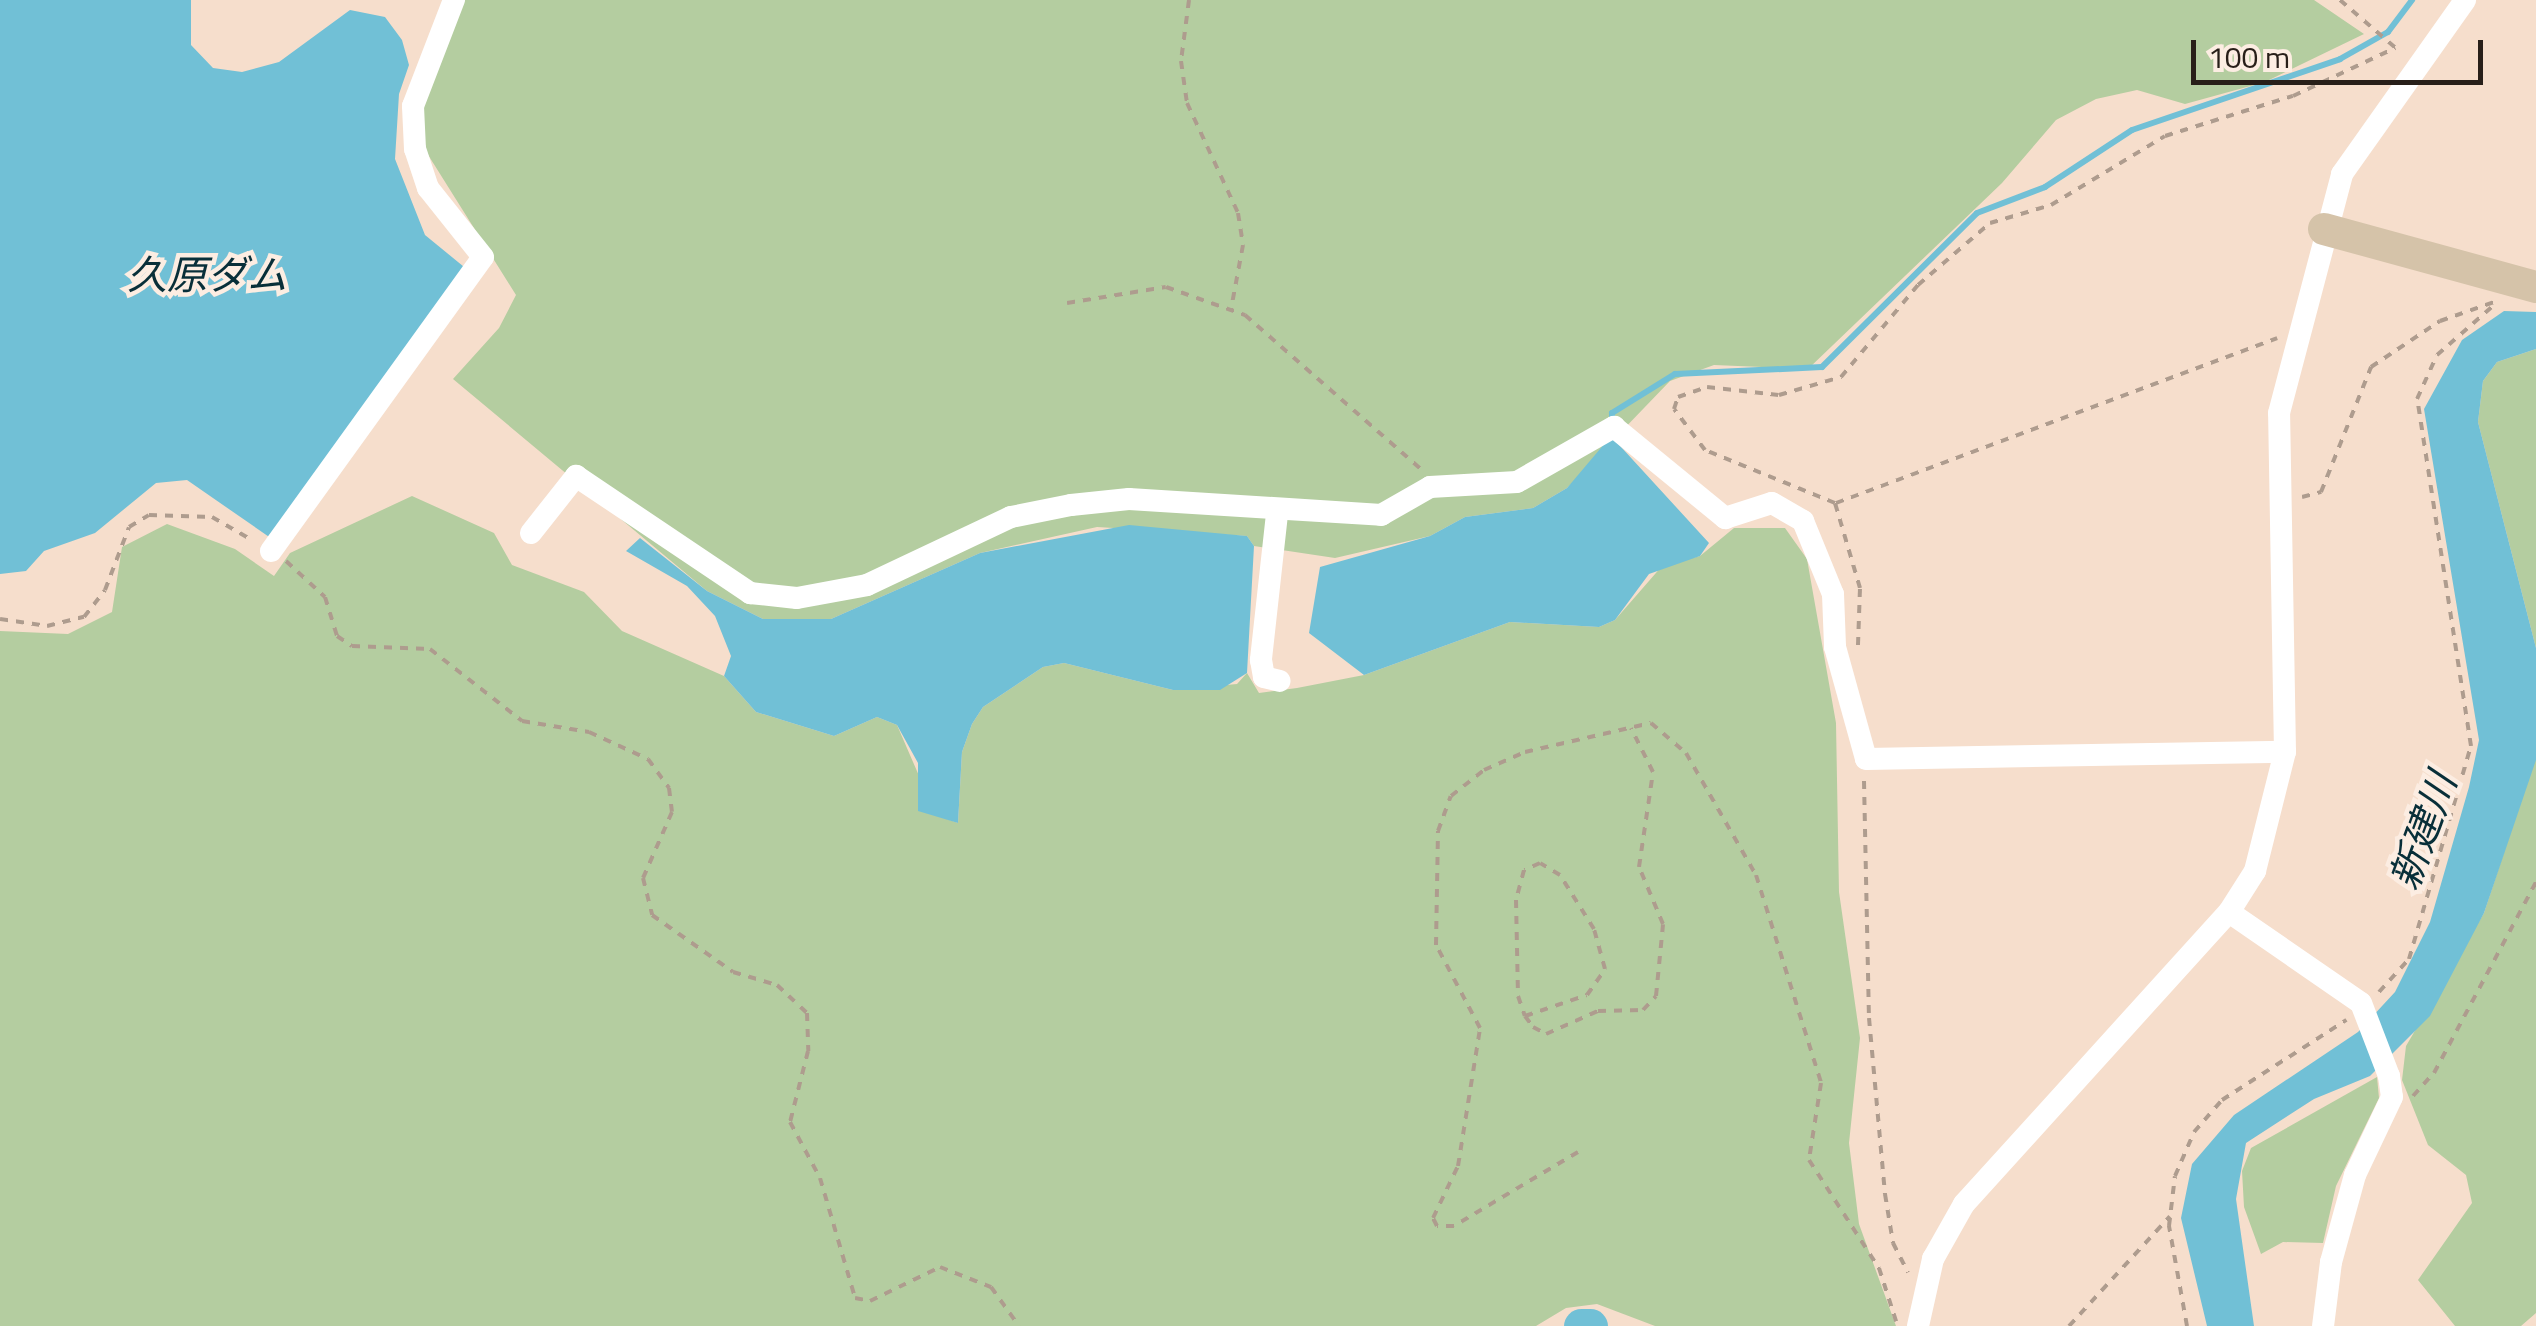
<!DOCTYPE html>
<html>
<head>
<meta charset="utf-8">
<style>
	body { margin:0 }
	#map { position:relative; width:2536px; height:1326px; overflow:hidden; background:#f6decc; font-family:"Titillium Web","Noto Sans JP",sans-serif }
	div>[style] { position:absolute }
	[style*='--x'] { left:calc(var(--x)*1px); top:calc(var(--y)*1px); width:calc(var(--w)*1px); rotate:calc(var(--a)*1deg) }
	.green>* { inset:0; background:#b4cda0 }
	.water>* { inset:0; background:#71c0d6 }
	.stream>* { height:6px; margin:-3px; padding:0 3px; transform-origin:3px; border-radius:3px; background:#71c0d6 }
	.river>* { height:35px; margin:-17.5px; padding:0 17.5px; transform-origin:17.5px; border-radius:17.5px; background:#71c0d6 }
	.path>* { height:4px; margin-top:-2px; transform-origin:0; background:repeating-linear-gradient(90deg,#ae9c8e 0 8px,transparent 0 16px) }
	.street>* { height:22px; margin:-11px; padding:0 11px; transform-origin:11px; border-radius:11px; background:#fff }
	.secondary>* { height:32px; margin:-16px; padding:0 16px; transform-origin:16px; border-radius:16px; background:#d5c3a9 }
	span { translate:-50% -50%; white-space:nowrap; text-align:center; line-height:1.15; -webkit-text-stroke:9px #fcede2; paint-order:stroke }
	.water-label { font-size:40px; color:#082f39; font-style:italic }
	.scale { position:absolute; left:2191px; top:40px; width:292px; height:45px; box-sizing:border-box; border:5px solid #281f19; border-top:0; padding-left:12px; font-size:30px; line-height:35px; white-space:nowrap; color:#281f19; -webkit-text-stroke:8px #fcede2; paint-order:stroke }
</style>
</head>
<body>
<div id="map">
	<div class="green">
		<i style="clip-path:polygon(465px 0,2314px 0,2364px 34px,2265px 82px,2185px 104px,2137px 90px,2096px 99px,2056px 120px,2002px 183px,1808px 369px,1714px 365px,1670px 381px,1567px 488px,1533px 508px,1465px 517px,1430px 536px,1335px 558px,1254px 546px,1247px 536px,1097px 527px,980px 553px,831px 619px,763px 619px,707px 591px,453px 379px,499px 328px,516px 295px,425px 150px,422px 95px)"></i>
		<i style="clip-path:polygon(2536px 349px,2536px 648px,2478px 422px,2483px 381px,2497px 362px)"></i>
		<i style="clip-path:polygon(412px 496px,494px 533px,512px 565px,584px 592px,622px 631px,724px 676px,756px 712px,834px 736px,877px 717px,897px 725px,936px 815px,958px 823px,962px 752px,972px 724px,983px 707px,1043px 667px,1064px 663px,1173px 690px,1237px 684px,1247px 673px,1259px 693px,1297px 688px,1364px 675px,1510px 622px,1599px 627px,1615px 620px,1662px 566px,1700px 556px,1734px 528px,1785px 528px,1807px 559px,1836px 723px,1839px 892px,1860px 1038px,1849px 1143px,1859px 1224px,1896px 1326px,1655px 1326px,1597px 1304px,1566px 1308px,1536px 1326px,0 1326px,0 631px,68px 634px,112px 612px,122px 547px,167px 524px,235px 549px,274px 576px,290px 553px)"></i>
		<i style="clip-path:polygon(2536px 755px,2536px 1313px,2521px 1326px,2455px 1326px,2418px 1280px,2472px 1203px,2466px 1175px,2428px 1145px,2402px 1080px,2406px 1046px,2484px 913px)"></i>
		<i style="clip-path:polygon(2377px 1077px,2379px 1098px,2336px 1186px,2323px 1243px,2283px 1242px,2261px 1254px,2244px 1207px,2242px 1171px,2251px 1148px)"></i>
	</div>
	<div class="water">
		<i style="clip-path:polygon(0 0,191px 0,191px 45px,213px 68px,242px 72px,279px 62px,350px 10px,385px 17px,402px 40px,409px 65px,399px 94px,395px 159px,425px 235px,469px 271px,275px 541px,187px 480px,156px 483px,95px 533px,44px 551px,26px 571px,0 574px)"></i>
		<i style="clip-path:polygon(2504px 311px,2536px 312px,2536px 349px,2497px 362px,2483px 381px,2478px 422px,2536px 648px,2536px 760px,2484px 913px,2430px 1016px,2370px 1076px,2314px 1099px,2246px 1143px,2236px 1199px,2254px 1326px,2207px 1326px,2181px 1218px,2192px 1164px,2234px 1115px,2358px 1032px,2395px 992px,2430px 922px,2469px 787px,2479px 740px,2424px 409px,2462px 340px)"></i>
		<i style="clip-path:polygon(1611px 436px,1709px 543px,1700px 556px,1649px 574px,1615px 620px,1599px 627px,1510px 622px,1364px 675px,1309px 633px,1320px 567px,1430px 536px,1465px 517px,1533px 508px,1567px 488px)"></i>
		<i style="clip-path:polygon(1129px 525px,1247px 536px,1254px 546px,1247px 673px,1220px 690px,1173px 690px,1064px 663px,1043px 667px,983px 707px,972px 724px,962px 752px,958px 823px,918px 811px,918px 763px,897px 725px,877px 717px,834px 736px,756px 712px,724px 676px,731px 656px,715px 616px,687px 586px,626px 551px,640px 538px,707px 591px,763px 619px,831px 619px,980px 553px)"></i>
	</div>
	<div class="stream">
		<i style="--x:1612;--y:425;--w:12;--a:-90"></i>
		<i style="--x:1612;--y:413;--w:74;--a:-31.8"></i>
		<i style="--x:1675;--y:374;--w:147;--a:-2.7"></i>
		<i style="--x:1822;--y:367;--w:218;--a:-44.8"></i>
		<i style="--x:1977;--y:213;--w:73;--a:-20.9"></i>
		<i style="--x:2045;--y:187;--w:104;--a:-33.2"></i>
		<i style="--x:2132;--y:130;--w:220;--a:-18.8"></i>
		<i style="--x:2340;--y:59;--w:55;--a:-29.4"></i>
		<i style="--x:2388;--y:32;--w:40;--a:-53"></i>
	</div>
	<div class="river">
		<i style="--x:1581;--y:1326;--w:9;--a:0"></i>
	</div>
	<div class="path">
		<i style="--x:1189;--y:0;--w:62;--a:97.5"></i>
		<i style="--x:1181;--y:61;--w:42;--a:81.9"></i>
		<i style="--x:1187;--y:103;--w:121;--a:65.1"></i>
		<i style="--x:1238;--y:213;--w:32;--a:81"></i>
		<i style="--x:1243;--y:245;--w:65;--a:100.6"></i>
		<i style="--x:2340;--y:0;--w:75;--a:40.7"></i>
		<i style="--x:1067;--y:303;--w:100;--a:-9.2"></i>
		<i style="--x:1166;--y:287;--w:84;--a:19.5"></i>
		<i style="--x:1245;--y:315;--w:234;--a:41.2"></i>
		<i style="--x:2302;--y:497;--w:20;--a:-15"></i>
		<i style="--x:2321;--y:492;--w:135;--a:-68.2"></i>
		<i style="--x:2371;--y:367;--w:83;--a:-33.7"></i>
		<i style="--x:2440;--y:321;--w:57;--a:-19.4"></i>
		<i style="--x:1836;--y:503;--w:471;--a:-20.5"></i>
		<i style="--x:286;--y:561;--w:53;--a:42.7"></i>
		<i style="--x:325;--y:597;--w:41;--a:72.9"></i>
		<i style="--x:337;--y:636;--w:18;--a:34"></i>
		<i style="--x:352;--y:646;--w:78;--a:2.2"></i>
		<i style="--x:430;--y:649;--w:117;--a:38"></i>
		<i style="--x:522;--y:721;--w:68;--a:9.3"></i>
		<i style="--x:589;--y:732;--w:65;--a:24.6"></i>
		<i style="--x:648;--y:759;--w:36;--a:54"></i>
		<i style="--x:669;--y:788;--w:24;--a:83"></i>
		<i style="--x:672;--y:812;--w:72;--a:113.7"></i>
		<i style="--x:643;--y:878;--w:38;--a:76"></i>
		<i style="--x:652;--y:915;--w:99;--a:35.1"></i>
		<i style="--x:733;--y:972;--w:46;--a:16.5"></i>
		<i style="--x:777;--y:985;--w:41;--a:43"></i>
		<i style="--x:807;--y:1013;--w:38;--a:88"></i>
		<i style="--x:808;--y:1051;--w:73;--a:104.2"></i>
		<i style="--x:790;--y:1122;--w:64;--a:61.8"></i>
		<i style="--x:820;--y:1178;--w:125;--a:73.7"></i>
		<i style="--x:855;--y:1298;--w:15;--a:11"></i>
		<i style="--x:870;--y:1301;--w:78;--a:-25.9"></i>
		<i style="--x:940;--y:1267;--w:55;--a:21.4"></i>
		<i style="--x:991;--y:1287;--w:48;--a:54.3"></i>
		<i style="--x:0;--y:619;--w:48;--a:8.5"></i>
		<i style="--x:47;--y:626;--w:38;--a:-14"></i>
		<i style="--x:84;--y:617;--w:34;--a:-52"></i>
		<i style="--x:105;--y:590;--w:67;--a:-69.1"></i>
		<i style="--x:129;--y:527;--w:23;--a:-31"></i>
		<i style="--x:149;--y:515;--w:63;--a:1.8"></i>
		<i style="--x:212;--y:517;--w:46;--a:29.9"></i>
		<i style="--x:1858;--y:645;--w:57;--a:-88"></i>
		<i style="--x:1860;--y:588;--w:89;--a:-106.4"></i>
		<i style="--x:1835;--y:503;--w:140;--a:-157.8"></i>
		<i style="--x:1705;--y:450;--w:51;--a:-127.1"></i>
		<i style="--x:1674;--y:409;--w:13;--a:-72"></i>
		<i style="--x:1678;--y:397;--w:31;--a:-19"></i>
		<i style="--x:1707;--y:387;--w:72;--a:6.3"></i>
		<i style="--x:1779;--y:395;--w:65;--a:-16.2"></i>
		<i style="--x:1841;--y:377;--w:120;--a:-50.1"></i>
		<i style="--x:1918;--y:285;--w:95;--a:-40.7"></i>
		<i style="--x:1990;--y:223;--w:64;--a:-16.4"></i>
		<i style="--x:2051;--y:205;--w:133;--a:-31.2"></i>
		<i style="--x:2165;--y:136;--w:134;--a:-17.4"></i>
		<i style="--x:2293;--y:96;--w:113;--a:-25.2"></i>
		<i style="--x:1864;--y:781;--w:237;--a:88.8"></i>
		<i style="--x:1869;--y:1018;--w:177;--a:84.8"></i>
		<i style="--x:1885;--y:1194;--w:50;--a:80.7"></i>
		<i style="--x:1893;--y:1243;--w:33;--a:63"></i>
		<i style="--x:2379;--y:992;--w:45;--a:-47.7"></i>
		<i style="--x:2409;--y:959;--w:222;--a:-73.8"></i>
		<i style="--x:2471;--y:746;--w:351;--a:-98.8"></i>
		<i style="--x:2417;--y:399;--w:48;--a:-65.6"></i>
		<i style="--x:2437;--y:355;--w:77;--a:-41.3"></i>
		<i style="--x:1525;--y:1016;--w:65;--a:-18.7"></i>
		<i style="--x:1587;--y:995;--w:32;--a:-55"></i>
		<i style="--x:1605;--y:969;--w:41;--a:-105.4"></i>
		<i style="--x:1594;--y:929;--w:64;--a:-122.2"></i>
		<i style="--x:1560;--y:875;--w:23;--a:-149"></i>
		<i style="--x:1540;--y:863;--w:17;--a:156"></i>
		<i style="--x:1524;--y:870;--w:31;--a:105"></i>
		<i style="--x:1516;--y:900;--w:96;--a:88.8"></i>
		<i style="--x:1518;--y:996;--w:21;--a:71"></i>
		<i style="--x:1525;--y:1016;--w:14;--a:54"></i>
		<i style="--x:1533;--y:1027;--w:15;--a:28"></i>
		<i style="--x:1546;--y:1034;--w:57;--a:-23.9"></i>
		<i style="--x:1598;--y:1011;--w:45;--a:-1.3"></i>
		<i style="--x:1643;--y:1010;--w:19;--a:-47"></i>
		<i style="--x:1656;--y:996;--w:72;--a:-84.4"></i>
		<i style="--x:1663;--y:924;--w:62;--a:-112.8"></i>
		<i style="--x:1639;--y:867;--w:96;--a:-81.6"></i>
		<i style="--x:1653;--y:772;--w:49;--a:-116.6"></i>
		<i style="--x:2413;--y:1096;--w:31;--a:-48"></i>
		<i style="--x:2434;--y:1073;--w:217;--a:-61.9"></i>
		<i style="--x:1578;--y:1152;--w:144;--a:149.2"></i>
		<i style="--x:1454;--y:1226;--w:17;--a:180"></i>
		<i style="--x:1437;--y:1226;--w:9;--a:-117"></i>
		<i style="--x:1433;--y:1218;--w:58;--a:-64.3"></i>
		<i style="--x:1458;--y:1166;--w:140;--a:-80.9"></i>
		<i style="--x:1480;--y:1028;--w:94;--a:-117.9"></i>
		<i style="--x:1436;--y:945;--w:114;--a:-89"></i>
		<i style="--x:1438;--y:831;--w:37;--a:-70"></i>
		<i style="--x:1451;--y:796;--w:42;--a:-38.2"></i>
		<i style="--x:1484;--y:770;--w:45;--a:-23.7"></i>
		<i style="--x:1525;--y:752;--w:129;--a:-13"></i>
		<i style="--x:1651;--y:723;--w:46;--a:40.6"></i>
		<i style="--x:1686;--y:753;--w:141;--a:60.2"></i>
		<i style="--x:1756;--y:875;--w:218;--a:72.6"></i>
		<i style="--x:1821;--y:1083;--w:78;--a:98.9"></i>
		<i style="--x:1809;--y:1160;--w:129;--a:57.1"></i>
		<i style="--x:1879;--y:1268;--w:56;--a:72.2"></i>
		<i style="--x:2069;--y:1326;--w:149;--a:-47.4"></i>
		<i style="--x:2187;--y:1326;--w:102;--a:-100.2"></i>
		<i style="--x:2169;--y:1226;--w:50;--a:-83.2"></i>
		<i style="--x:2175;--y:1176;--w:48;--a:-66.6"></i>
		<i style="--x:2194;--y:1132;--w:43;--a:-48.8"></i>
		<i style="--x:2222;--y:1100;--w:148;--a:-32.8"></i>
	</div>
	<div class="street">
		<i style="--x:1277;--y:514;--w:147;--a:96.3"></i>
		<i style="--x:1261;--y:660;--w:17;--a:80"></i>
		<i style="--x:1264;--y:677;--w:16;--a:14"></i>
		<i style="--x:531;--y:533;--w:73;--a:-51.7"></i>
		<i style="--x:576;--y:476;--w:210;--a:33.9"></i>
		<i style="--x:750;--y:593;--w:47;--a:6.1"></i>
		<i style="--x:797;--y:598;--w:71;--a:-10.5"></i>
		<i style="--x:867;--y:585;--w:159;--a:-25.3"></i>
		<i style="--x:1011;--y:517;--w:61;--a:-11.3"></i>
		<i style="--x:1071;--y:505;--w:58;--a:-5.9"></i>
		<i style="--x:1129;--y:499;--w:253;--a:3.6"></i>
		<i style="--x:1381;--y:515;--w:56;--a:-29.7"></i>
		<i style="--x:1430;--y:487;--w:87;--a:-3.3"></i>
		<i style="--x:1517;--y:482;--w:112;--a:-29.6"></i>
		<i style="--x:1614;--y:427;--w:144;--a:39.3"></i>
		<i style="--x:1725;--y:518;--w:49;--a:-17.7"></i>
		<i style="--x:1772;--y:503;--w:36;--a:30"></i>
		<i style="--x:1803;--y:521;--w:79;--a:67.7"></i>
		<i style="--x:1833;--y:594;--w:53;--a:87.8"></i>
		<i style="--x:1835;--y:647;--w:116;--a:74.5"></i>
		<i style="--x:1866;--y:759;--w:419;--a:-1"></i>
		<i style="--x:271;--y:551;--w:362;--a:-54.2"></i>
		<i style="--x:483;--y:257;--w:88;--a:-128.6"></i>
		<i style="--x:428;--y:188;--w:41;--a:-108.4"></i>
		<i style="--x:415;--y:149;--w:43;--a:-92.7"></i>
		<i style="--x:413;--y:106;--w:114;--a:-68.9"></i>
		<i style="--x:2229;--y:912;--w:160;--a:34.6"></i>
		<i style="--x:2361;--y:1003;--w:78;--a:69"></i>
		<i style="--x:2389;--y:1076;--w:21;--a:82"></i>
		<i style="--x:2392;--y:1097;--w:86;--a:115.4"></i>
		<i style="--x:2355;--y:1175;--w:90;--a:105.4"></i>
		<i style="--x:2331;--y:1262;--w:64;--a:97.1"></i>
		<i style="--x:1918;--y:1326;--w:69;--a:-77.4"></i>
		<i style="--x:1933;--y:1259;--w:63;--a:-60.6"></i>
		<i style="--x:1964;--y:1204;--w:394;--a:-47.8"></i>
		<i style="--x:2229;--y:912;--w:49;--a:-57.6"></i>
		<i style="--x:2255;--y:871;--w:123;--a:-75.9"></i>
		<i style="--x:2285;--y:752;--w:339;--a:-91"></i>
		<i style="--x:2279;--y:413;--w:247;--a:-75.2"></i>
		<i style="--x:2342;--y:174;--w:213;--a:-54.7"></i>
	</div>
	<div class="secondary">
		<i style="--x:2324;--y:229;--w:220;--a:15.3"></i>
	</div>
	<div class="water-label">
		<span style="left:207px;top:275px">久原ダム</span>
		<span style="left:2423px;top:831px;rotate:-70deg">新建川</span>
	</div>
	<div class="scale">100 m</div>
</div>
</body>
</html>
